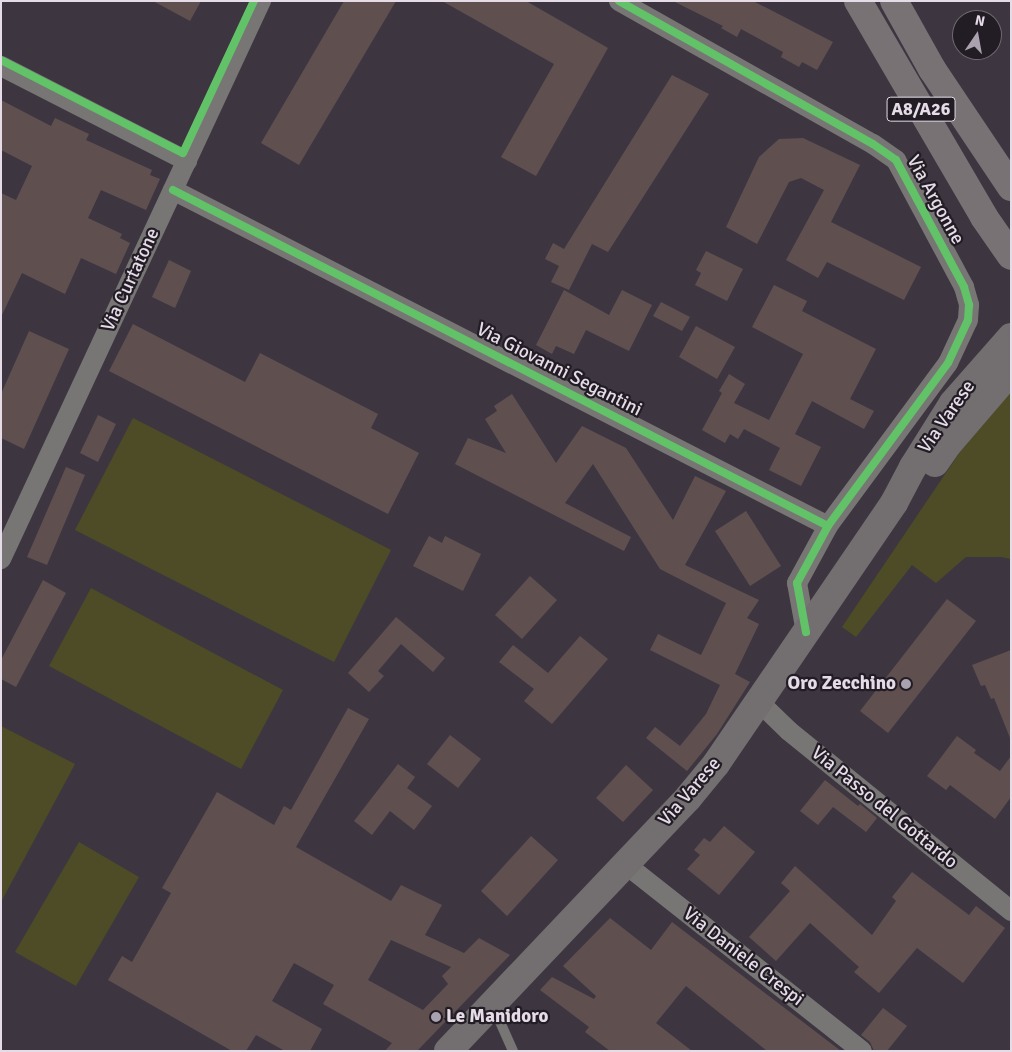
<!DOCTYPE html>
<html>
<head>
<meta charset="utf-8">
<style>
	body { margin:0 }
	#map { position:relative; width:1012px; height:1052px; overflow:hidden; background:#3d3641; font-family:Signika,sans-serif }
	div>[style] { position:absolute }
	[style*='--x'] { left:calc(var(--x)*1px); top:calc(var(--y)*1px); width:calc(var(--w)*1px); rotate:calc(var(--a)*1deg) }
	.green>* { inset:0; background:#4d4c26 }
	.building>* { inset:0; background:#5f504f }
	.service>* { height:10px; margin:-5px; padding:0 5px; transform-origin:5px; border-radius:5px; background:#787675 }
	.minor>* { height:20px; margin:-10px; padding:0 10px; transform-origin:10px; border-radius:10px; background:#787675 }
	.secondary>* { height:28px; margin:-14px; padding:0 14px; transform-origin:14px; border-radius:14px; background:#736e70 }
	.motorway>* { height:28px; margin:-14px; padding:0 14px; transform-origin:14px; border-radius:14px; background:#787275 }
	.cycleway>* { height:8px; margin:-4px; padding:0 4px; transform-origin:4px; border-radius:4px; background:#61c268 }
	.dots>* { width:14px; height:14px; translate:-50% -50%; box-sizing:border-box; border:2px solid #221c25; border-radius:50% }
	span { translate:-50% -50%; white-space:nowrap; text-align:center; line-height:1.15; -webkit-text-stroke:4.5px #221c25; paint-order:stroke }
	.shield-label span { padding:1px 4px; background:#221c25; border:1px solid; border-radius:4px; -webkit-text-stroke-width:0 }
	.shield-label { font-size:18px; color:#e5dce8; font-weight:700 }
	.street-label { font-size:19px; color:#e5dce8 }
	.poi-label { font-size:19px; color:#e5dce8; font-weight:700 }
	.right { translate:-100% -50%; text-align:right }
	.left { translate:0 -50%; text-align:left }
	.frame { position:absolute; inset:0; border:2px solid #e5dce8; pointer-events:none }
	.north { position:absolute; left:952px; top:10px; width:50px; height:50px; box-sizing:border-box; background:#221c25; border:1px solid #706973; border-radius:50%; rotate:12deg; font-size:14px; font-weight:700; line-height:20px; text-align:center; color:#e5dce8 }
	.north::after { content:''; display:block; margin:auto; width:18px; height:22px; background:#aaa2ae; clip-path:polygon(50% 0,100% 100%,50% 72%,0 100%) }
</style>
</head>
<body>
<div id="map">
	<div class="green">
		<i style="clip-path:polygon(1011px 385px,1011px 559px,1001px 557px,966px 557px,936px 583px,912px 565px,856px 637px,842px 627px,962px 449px,1005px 390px)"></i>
		<i style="clip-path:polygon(133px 418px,391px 550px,334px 662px,75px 530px)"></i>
		<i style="clip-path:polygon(91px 588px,283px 690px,241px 769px,49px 666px)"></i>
		<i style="clip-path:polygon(1px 726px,75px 764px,1px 902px)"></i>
		<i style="clip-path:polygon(79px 842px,139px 877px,76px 986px,15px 952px)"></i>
	</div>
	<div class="building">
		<i style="clip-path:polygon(153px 1px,201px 1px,190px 21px)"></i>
		<i style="clip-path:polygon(344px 1px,396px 1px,299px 165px,261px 143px)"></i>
		<i style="clip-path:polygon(442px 1px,526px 1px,608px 48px,536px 176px,501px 157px,554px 64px)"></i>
		<i style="clip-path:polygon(673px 1px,753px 1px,833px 42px,817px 70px,802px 62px,799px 67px,781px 57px,783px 52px,741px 29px,737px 37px,721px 28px,723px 26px)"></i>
		<i style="clip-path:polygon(672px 75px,709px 94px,608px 252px,592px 244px,569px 290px,551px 282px,559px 266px,545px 259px,553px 243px,564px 249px)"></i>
		<i style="clip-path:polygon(1px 100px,51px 126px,55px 118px,89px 134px,86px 140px,152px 170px,150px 175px,160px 179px,146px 210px,101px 190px,88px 218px,122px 234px,120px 238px,130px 243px,116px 274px,81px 258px,65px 294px,22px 273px,1px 317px,1px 193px,16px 200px,32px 166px,1px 150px)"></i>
		<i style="clip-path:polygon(803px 138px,860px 165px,831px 222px,921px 267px,904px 300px,827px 262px,818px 278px,786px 260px,824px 190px,801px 178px,789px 182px,757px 244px,726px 227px,759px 157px,779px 139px)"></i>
		<i style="clip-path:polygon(706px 251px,743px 269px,727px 301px,695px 285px,701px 273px,696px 270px)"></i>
		<i style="clip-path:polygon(169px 260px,191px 271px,175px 308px,152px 297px)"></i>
		<i style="clip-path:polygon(774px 285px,807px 301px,802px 311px,876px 349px,850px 399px,874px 411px,864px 429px,812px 401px,795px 434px,821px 447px,801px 486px,769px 470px,780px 448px,744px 429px,738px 439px,730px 434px,725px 443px,702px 430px,722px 393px,719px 391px,729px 374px,745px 384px,734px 403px,769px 420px,803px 354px,752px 327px)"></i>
		<i style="clip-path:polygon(564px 290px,609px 315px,622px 290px,652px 305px,629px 351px,586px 330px,574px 354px,556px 346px,552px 354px,536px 345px)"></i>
		<i style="clip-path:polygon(661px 302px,690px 317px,682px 331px,653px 316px)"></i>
		<i style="clip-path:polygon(133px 324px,245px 382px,260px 353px,378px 414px,371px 428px,419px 453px,388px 514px,109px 371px)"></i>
		<i style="clip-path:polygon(696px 326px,735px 347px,717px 379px,679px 357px)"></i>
		<i style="clip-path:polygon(29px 331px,69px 349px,24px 449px,1px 438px,1px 394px)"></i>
		<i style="clip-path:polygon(512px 394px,556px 463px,582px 426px,626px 448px,673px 520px,695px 476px,726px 491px,685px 565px,759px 600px,747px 618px,759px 624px,735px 674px,750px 682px,717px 734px,687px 771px,646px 738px,655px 727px,680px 746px,706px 714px,720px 685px,650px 650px,658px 634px,701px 655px,726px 603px,660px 569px,593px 464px,565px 503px,631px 537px,624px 551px,455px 464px,468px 438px,506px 453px,485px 419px,497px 411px,494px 406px)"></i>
		<i style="clip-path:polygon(98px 415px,116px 424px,98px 462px,80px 453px)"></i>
		<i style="clip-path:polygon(66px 467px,85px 475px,47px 565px,27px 557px)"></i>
		<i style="clip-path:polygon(746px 511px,781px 566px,750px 586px,715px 531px)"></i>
		<i style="clip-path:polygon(429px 536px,442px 543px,445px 536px,481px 554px,463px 591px,413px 566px)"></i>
		<i style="clip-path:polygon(530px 576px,557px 600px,522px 639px,495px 615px)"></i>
		<i style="clip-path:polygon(43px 580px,66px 593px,16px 687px,1px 679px,1px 660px)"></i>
		<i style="clip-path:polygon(947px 599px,976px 621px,888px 733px,860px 711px)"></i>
		<i style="clip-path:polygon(396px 617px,445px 658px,433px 672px,401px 644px,378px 671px,384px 676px,369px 692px,348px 673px)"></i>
		<i style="clip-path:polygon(580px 636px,608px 659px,552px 724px,524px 701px,534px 689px,499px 662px,513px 645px,548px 673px)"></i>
		<i style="clip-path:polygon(1011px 650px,1011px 737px,1010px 738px,994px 698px,991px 699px,985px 685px,981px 686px,972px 665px)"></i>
		<i style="clip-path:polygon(evenodd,348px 708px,369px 719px,296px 847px,391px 901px,401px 885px,442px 905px,425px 935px,464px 953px,479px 938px,510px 955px,417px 1051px,385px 1051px,392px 1043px,323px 1004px,334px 985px,294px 963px,272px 1001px,322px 1029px,310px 1051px,285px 1051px,256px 1035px,246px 1051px,232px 1051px,108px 980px,122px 956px,132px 962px,171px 893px,162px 888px,217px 792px,274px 825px,284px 806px,291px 810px,348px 708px,391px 940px,451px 967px,442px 976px,448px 984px,423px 1010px,368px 980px,391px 940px)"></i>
		<i style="clip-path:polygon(450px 735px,481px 759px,458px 788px,427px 764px)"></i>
		<i style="clip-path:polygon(957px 736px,976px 750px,974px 753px,1000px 771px,1011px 756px,1011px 797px,995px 819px,950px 785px,946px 790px,927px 776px)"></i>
		<i style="clip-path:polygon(398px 764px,415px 777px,407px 788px,432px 806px,414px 830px,390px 811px,372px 835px,354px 821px)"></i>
		<i style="clip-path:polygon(626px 765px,653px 790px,623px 822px,596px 798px)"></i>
		<i style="clip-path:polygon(825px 780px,858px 806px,860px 804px,877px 818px,866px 832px,833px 807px,818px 825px,800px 811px)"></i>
		<i style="clip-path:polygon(724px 826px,755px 852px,719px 895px,687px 869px,700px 855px,694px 850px,704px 838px,710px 842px)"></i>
		<i style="clip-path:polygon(531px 836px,558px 860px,507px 916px,481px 891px)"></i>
		<i style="clip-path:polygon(795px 866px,872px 935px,896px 901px,892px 897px,912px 872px,969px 915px,976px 906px,1005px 928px,963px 983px,917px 948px,879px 993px,854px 972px,859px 967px,810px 923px,776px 961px,749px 937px,790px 891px,781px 883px)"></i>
		<i style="clip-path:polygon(610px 918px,651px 950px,672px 922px,841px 1051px,767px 1051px,686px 986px,656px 1023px,692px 1051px,610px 1051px,585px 1032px,589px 1027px,540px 990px,552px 977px,594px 999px,596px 996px,563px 966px)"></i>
		<i style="clip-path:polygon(883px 1008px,907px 1026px,887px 1051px,874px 1051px,870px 1042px,861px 1035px)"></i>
	</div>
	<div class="service">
		<i style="--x:493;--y:1006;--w:49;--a:66"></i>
	</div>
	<div class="minor">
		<i style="--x:619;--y:1;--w:291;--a:29.4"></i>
		<i style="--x:873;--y:144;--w:28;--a:35"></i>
		<i style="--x:896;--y:160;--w:144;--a:61.8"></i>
		<i style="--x:964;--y:287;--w:19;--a:74"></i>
		<i style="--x:969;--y:305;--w:15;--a:94"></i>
		<i style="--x:968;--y:320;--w:47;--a:114.9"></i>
		<i style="--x:948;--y:363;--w:202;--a:126.4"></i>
		<i style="--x:1;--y:66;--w:209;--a:27.1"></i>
		<i style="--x:173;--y:190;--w:736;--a:27.16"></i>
		<i style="--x:828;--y:526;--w:65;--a:118.5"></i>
		<i style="--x:797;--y:583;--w:50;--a:79.6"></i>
		<i style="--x:1;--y:559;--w:616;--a:-65.02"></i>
		<i style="--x:760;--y:703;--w:40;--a:44"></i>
		<i style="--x:789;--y:731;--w:286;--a:39"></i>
		<i style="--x:624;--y:863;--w:303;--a:38.3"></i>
	</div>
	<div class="secondary">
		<i style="--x:935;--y:463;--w:24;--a:-55"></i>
		<i style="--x:949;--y:443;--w:95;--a:-49.3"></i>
		<i style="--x:448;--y:1051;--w:349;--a:-46.5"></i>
		<i style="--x:688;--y:798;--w:44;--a:-50.5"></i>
		<i style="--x:716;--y:764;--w:316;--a:-55.7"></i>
		<i style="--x:894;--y:503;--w:41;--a:-62.2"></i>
		<i style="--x:913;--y:467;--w:75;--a:-58"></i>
		<i style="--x:953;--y:403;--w:88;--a:-48.7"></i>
	</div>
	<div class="motorway">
		<i style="--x:858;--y:1;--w:250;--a:59.7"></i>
		<i style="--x:984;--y:217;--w:47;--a:55.3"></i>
		<i style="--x:894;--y:1;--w:78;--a:60.8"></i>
		<i style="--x:932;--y:69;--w:142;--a:56.2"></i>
	</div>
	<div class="cycleway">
		<i style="--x:619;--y:1;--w:291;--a:29.4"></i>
		<i style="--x:873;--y:144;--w:28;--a:35"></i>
		<i style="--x:896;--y:160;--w:144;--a:61.8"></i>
		<i style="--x:964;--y:287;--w:19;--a:74"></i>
		<i style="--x:969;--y:305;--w:15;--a:94"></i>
		<i style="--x:968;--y:320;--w:47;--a:114.9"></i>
		<i style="--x:948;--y:363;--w:202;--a:126.4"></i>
		<i style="--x:1;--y:60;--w:204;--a:27.1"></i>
		<i style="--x:183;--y:153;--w:168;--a:-65"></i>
		<i style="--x:173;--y:190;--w:736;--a:27.16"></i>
		<i style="--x:828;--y:526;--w:65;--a:118.5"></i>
		<i style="--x:797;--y:583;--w:50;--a:79.6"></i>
	</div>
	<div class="dots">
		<i style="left:906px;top:684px;background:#aaa2ae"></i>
		<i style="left:436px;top:1017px;background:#aaa2ae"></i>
	</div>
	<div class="shield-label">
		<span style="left:921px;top:109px">A8/A26</span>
	</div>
	<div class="street-label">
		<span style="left:935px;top:200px;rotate:61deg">Via Argonne</span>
		<span style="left:131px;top:280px;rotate:-65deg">Via Curtatone</span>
		<span style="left:559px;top:370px;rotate:27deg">Via Giovanni Segantini</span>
		<span style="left:947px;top:417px;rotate:-55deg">Via Varese</span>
		<span style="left:690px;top:792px;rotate:-49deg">Via Varese</span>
		<span style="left:884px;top:808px;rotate:39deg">Via Passo del Gottardo</span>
		<span style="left:743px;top:957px;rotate:38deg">Via Daniele Crespi</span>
	</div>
	<div class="poi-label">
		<span class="right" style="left:896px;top:684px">Oro Zecchino</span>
		<span class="left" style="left:446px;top:1017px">Le Manidoro</span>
	</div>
	<div class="frame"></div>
	<div class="north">N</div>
</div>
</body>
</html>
